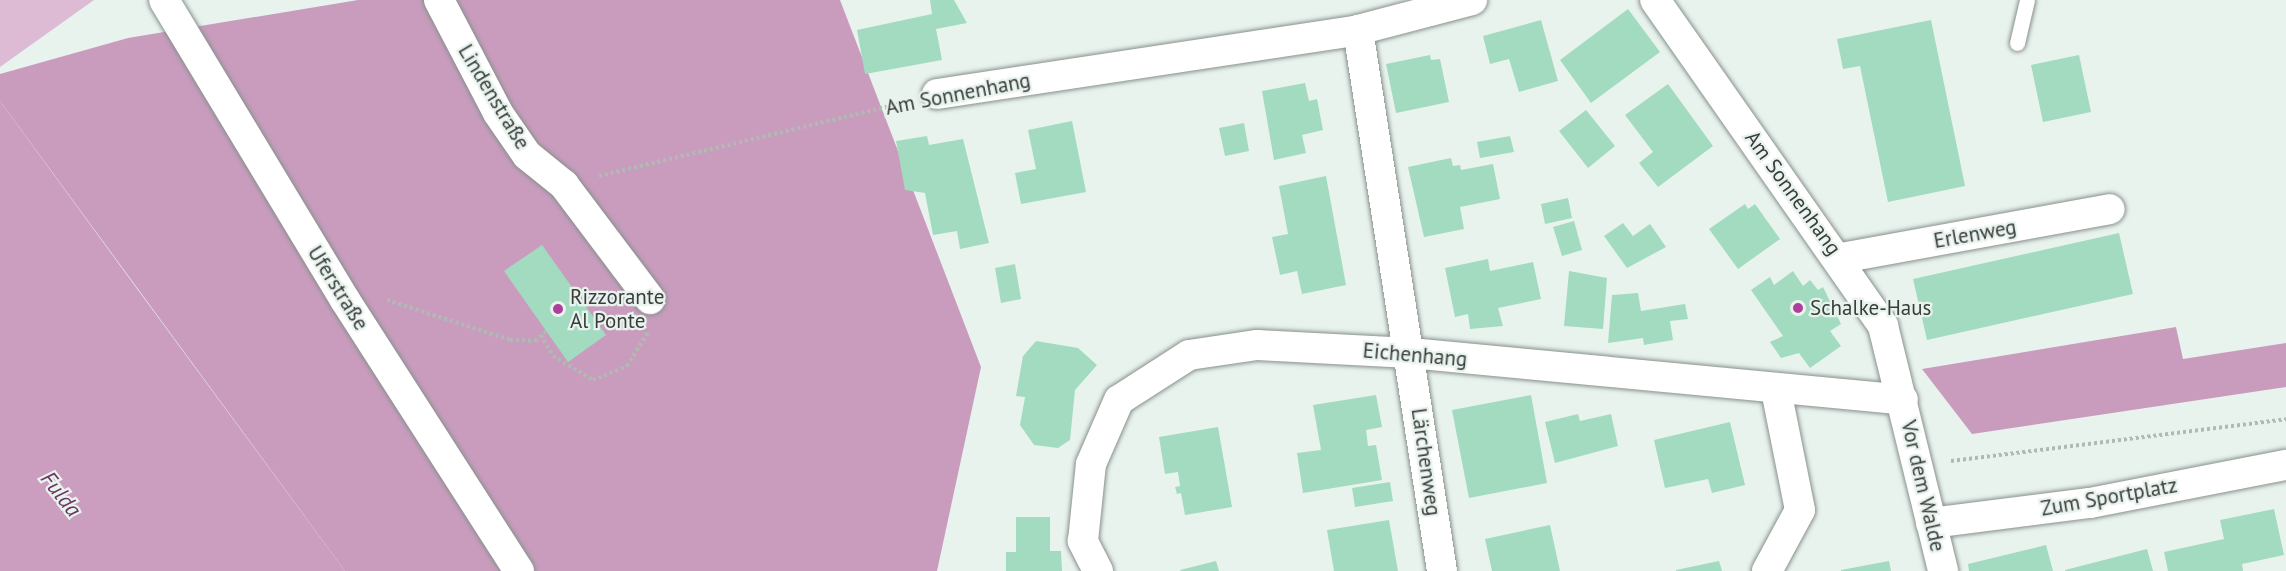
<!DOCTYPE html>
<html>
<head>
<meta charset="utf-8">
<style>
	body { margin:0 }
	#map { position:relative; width:2286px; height:571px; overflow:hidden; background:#e9f3ee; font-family:"PT Sans",sans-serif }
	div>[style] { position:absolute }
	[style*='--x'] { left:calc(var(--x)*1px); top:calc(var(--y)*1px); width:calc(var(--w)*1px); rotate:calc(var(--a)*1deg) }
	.green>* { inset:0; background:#ddbbd5 }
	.forest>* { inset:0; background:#c99cbe }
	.water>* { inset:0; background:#cb9ec0 }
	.building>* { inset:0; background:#a2dbbf }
	.path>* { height:4px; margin-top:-2px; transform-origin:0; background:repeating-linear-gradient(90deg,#b1b9b5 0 3px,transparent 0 6px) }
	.roads { filter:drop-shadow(0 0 2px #88918c) drop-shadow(0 0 2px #88918c) }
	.service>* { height:15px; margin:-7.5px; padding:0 7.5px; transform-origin:7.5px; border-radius:7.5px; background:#fff }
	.minor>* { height:30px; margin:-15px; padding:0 15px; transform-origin:15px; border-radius:15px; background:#fff }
	.dots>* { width:16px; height:16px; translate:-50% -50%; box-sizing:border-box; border:3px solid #e9f3ee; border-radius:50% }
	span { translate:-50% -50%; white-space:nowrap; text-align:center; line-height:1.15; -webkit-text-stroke:4.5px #e9f3ee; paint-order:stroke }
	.street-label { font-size:21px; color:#393d3b }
	.poi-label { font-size:21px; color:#393d3b }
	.left { translate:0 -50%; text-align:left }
	.water-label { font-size:22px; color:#6c3561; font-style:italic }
</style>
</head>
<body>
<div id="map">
	<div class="green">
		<i style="clip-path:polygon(0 0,94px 0,0 67px)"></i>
	</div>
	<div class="forest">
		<i style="clip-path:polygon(358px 0,840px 0,981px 367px,937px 571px,345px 571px,0 101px,0 74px,128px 38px)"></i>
		<i style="clip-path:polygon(2176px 327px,2183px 359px,2286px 343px,2286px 387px,1972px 434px,1922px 369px)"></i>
	</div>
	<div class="water">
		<i style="clip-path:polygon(0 101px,135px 286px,345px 571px,0 571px)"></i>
	</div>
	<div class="building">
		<i style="clip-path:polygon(930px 0,954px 0,967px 23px,936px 29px,942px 60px,865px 74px,857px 30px,932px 14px)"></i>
		<i style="clip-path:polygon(1628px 9px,1660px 52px,1591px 103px,1560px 60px)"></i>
		<i style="clip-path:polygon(1541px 20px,1558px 81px,1519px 92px,1509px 59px,1490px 64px,1483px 36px)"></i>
		<i style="clip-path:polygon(1931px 20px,1965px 186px,1888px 202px,1860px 66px,1843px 69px,1837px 39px)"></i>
		<i style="clip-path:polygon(1430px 55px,1431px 60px,1440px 59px,1449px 102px,1396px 113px,1386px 64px)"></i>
		<i style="clip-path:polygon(2079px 55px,2091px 112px,2043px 122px,2031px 65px)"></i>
		<i style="clip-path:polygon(1305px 83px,1309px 101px,1317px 99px,1323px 130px,1302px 135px,1306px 153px,1274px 160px,1262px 91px)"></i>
		<i style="clip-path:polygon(1668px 84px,1713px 146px,1658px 187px,1639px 163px,1653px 152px,1625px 115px)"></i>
		<i style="clip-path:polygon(1586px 110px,1615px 146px,1588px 168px,1559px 131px)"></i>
		<i style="clip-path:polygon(1072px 121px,1086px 192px,1021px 204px,1015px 173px,1036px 169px,1028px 130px)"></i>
		<i style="clip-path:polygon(1244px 123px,1249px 151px,1225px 156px,1219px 128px)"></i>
		<i style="clip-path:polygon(927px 136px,929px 145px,963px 139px,989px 243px,960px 249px,957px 231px,933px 235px,925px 193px,905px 190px,896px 141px)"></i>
		<i style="clip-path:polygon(1510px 136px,1514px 152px,1480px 158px,1477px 142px)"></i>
		<i style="clip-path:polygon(1451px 158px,1453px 166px,1460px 165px,1461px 170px,1493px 164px,1500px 199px,1460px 207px,1464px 229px,1424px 237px,1408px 167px)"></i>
		<i style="clip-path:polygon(1326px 176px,1346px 285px,1302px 294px,1297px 271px,1280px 275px,1272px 237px,1288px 234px,1279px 186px)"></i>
		<i style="clip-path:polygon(1568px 198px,1572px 218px,1545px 224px,1541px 204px)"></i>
		<i style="clip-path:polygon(1745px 204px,1748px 209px,1755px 204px,1780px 239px,1738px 269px,1709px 229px)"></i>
		<i style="clip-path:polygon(1574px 221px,1582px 250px,1562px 256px,1553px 227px)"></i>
		<i style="clip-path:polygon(1623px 223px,1633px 236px,1650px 224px,1666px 247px,1627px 268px,1604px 236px)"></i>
		<i style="clip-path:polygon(2119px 233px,2133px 294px,1927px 340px,1913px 279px)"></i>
		<i style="clip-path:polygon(542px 245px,606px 335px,568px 362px,504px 271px)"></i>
		<i style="clip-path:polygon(1488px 259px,1490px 271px,1533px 262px,1541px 299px,1498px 308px,1503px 326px,1470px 329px,1468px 314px,1455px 317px,1445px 268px)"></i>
		<i style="clip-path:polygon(1015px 264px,1021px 299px,1001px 303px,995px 268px)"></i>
		<i style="clip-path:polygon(1569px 271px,1607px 278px,1603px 329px,1564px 326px)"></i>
		<i style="clip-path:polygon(1793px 271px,1803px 286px,1810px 280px,1818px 290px,1823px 287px,1841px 324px,1830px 331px,1841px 346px,1810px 368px,1799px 353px,1781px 358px,1770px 342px,1783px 336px,1751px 290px,1770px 277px,1774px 285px)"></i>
		<i style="clip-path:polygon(1638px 293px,1641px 311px,1685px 304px,1688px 319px,1670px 321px,1673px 340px,1644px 345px,1643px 338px,1608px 343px,1612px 295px)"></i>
		<i style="clip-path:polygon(1036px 341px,1078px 348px,1097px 365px,1075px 390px,1070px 440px,1058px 448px,1034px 445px,1020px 425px,1025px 397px,1016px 396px,1023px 356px)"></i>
		<i style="clip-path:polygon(1376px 395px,1382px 427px,1366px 430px,1368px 446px,1376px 445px,1382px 480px,1303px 493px,1297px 453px,1321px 450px,1313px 405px)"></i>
		<i style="clip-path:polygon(1531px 395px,1547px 483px,1469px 498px,1452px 410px)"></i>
		<i style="clip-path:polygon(1578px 414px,1580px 421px,1611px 414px,1618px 446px,1555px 463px,1545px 422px)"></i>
		<i style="clip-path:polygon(1730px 422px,1745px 485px,1712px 493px,1708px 479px,1665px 488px,1654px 440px)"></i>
		<i style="clip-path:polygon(1218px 427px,1232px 507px,1185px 515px,1181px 493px,1177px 494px,1175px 487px,1180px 486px,1178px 472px,1165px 474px,1159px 437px)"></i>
		<i style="clip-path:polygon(1390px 482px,1393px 501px,1355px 507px,1352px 488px)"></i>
		<i style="clip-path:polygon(2274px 509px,2284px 555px,2242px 564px,2243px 571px,2168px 571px,2164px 552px,2224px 539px,2220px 520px)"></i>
		<i style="clip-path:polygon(1016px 517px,1050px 517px,1050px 551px,1061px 551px,1062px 571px,1006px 571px,1006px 552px,1016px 552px)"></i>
		<i style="clip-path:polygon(1389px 520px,1398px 571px,1334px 571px,1327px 530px)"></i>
		<i style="clip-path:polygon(1550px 525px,1560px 571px,1492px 571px,1485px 539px)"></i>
		<i style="clip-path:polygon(2046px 545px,2053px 571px,1969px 571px,1968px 564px)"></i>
		<i style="clip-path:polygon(2147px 549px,2153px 571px,2065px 571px,2065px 570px)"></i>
		<i style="clip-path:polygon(1216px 561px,1219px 571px,1181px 571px,1180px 570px)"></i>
		<i style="clip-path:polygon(1719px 561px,1722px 571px,1676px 571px,1676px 570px)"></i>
		<i style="clip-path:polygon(1889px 561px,1891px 571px,1841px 571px,1841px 570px)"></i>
	</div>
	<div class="path">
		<i style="--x:599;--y:176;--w:314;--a:-13.5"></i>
		<i style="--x:387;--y:300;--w:129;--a:18"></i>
		<i style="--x:510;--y:340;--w:25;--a:2"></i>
		<i style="--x:535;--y:341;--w:15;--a:-42"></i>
		<i style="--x:541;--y:335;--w:24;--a:60"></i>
		<i style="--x:553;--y:356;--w:47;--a:31"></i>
		<i style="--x:593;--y:380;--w:37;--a:-22"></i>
		<i style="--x:627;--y:366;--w:40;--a:-58"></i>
		<i style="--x:1951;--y:461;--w:338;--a:-7.1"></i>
	</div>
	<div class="roads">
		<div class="service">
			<i style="--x:2017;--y:43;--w:44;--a:-76.9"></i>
		</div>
		<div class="minor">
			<i style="--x:164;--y:0;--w:350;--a:58.9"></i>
			<i style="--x:345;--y:300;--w:322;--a:57.3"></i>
			<i style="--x:439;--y:0;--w:127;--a:62.4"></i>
			<i style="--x:498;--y:113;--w:51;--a:55.4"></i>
			<i style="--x:527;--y:155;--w:48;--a:39"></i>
			<i style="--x:564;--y:185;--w:143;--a:53"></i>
			<i style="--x:1655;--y:0;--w:398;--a:55"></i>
			<i style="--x:1883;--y:326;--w:252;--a:76.2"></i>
			<i style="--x:1358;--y:30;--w:547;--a:81.17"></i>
			<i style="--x:937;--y:94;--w:426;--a:-8.6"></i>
			<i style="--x:1358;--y:30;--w:118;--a:-14.7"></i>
			<i style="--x:1841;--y:258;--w:273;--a:-10.3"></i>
			<i style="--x:1931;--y:523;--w:160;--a:-7.2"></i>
			<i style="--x:2090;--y:503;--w:200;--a:-11"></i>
			<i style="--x:1098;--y:571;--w:34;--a:-117"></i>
			<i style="--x:1083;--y:541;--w:77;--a:-84.1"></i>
			<i style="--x:1091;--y:464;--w:70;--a:-66.4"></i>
			<i style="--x:1119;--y:400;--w:83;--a:-32.7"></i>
			<i style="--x:1189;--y:355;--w:69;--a:-8.4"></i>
			<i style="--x:1257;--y:345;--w:153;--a:3"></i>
			<i style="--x:1410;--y:353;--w:495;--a:5.4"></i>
			<i style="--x:1767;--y:571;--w:69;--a:-61.6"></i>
			<i style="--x:1800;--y:510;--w:122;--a:-101.3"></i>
		</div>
	</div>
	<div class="dots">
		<i style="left:1798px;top:308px;background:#af3f9c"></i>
		<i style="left:558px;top:309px;background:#af3f9c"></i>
	</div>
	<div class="street-label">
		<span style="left:958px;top:94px;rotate:-11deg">Am Sonnenhang</span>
		<span style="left:494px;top:97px;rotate:59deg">Lindenstraße</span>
		<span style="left:1793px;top:193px;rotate:54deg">Am Sonnenhang</span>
		<span style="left:1975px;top:234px;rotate:-10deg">Erlenweg</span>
		<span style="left:338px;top:288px;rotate:58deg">Uferstraße</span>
		<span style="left:1415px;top:355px;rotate:5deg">Eichenhang</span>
		<span style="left:1426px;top:462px;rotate:82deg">Lärchenweg</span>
		<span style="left:1923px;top:486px;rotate:77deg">Vor dem Walde</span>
		<span style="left:2109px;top:497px;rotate:-10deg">Zum Sportplatz</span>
	</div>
	<div class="poi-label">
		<span class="left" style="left:570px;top:309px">Rizzorante<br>Al Ponte</span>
		<span class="left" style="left:1810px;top:308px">Schalke-Haus</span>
	</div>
	<div class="water-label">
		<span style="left:61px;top:494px;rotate:52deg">Fulda</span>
	</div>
</div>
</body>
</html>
